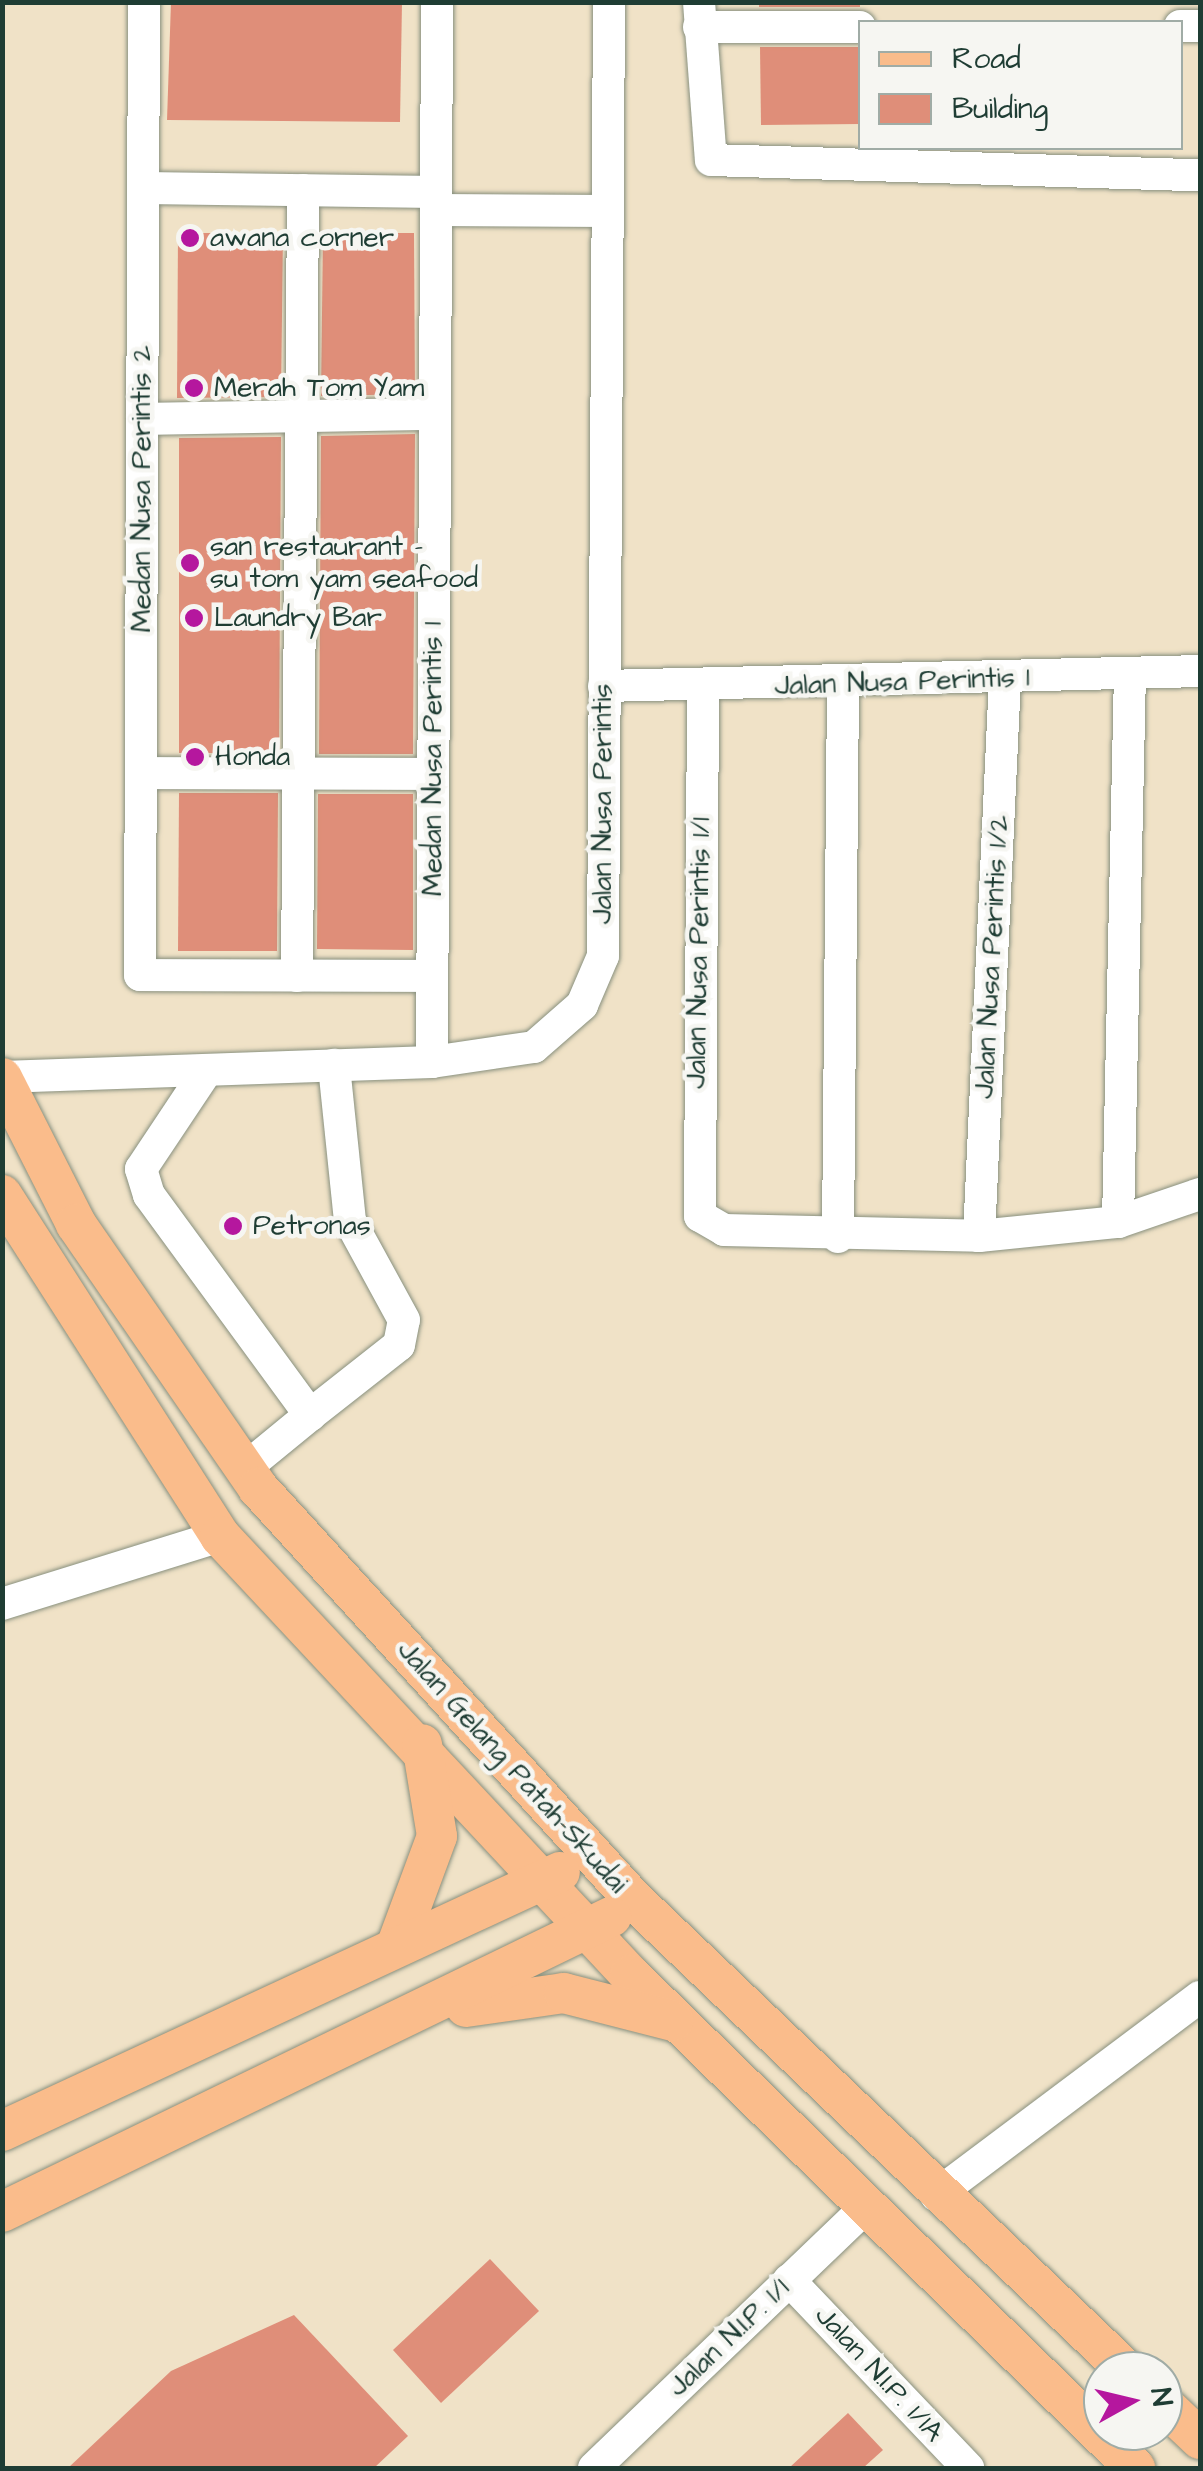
<!DOCTYPE html>
<html>
<head>
<meta charset="utf-8">
<style>
	body { margin:0 }
	#map { position:relative; width:1203px; height:2471px; overflow:hidden; background:#f0e2c7; font-family:"Architects Daughter",sans-serif }
	div>[style] { position:absolute }
	[style*='--x'] { left:calc(var(--x)*1px); top:calc(var(--y)*1px); width:calc(var(--w)*1px); rotate:calc(var(--a)*1deg) }
	.building>* { inset:0; background:#df8e79 }
	.roads { filter:drop-shadow(0 0 2px #88907e) drop-shadow(0 0 2px #88907e) }
	.minor>* { height:32px; margin:-16px; padding:0 16px; transform-origin:16px; border-radius:16px; background:#fff }
	.major>* { height:40px; margin:-20px; padding:0 20px; transform-origin:20px; border-radius:20px; background:#fabc8b }
	.dots>* { width:28px; height:28px; translate:-50% -50%; box-sizing:border-box; border:5px solid #f6f6f2; border-radius:50% }
	span { translate:-50% -50%; white-space:nowrap; text-align:center; line-height:1.15; -webkit-text-stroke:9px #f6f6f2; paint-order:stroke }
	.poi-label { font-size:28px; color:#1f3d34 }
	.left { translate:0 -50%; text-align:left }
	.street-label { font-size:28px; color:#1f3d34 }
	.frame { position:absolute; inset:0; border:5px solid #1f3d34; pointer-events:none }
	.legend { position:absolute; left:858px; top:20px; width:325px; height:130px; box-sizing:border-box; background:#f6f6f2; border:2px solid #a0aca6; margin:0; padding:12px 18px; list-style:none; font-size:30px; color:#1f3d34 }
	.legend li { display:flex; align-items:center; gap:20px; height:50px }
	.legend b { width:50px; border:2px solid #a0aca6 }
	.north { position:absolute; left:1083px; top:2351px; width:100px; height:100px; box-sizing:border-box; background:#f6f6f2; border:2px solid #a0aca6; border-radius:50%; rotate:82deg; font-size:28px; font-weight:700; line-height:40px; text-align:center; color:#1f3d34 }
	.north::after { content:''; display:block; margin:auto; width:35px; height:45px; background:#b5179e; clip-path:polygon(50% 0,100% 100%,50% 72%,0 100%) }
</style>
</head>
<body>
<div id="map">
	<div class="building">
		<i style="clip-path:polygon(171px 2px,402px 2px,400px 122px,167px 120px)"></i>
		<i style="clip-path:polygon(759px 2px,860px 2px,860px 7px,759px 7px)"></i>
		<i style="clip-path:polygon(760px 47px,860px 47px,860px 124px,761px 125px)"></i>
		<i style="clip-path:polygon(178px 233px,283px 233px,281px 397px,177px 398px)"></i>
		<i style="clip-path:polygon(323px 233px,414px 233px,415px 394px,321px 396px)"></i>
		<i style="clip-path:polygon(415px 434px,413px 754px,319px 754px,321px 436px)"></i>
		<i style="clip-path:polygon(281px 437px,279px 753px,179px 753px,179px 438px)"></i>
		<i style="clip-path:polygon(179px 793px,278px 793px,277px 951px,178px 951px)"></i>
		<i style="clip-path:polygon(318px 794px,413px 794px,413px 950px,317px 949px)"></i>
		<i style="clip-path:polygon(490px 2259px,539px 2311px,441px 2403px,393px 2350px)"></i>
		<i style="clip-path:polygon(294px 2315px,408px 2436px,374px 2468px,68px 2468px,171px 2371px)"></i>
		<i style="clip-path:polygon(848px 2413px,883px 2450px,863px 2468px,789px 2468px)"></i>
	</div>
	<div class="roads">
		<div class="minor">
			<i style="--x:144;--y:2;--w:973;--a:90.24"></i>
			<i style="--x:140;--y:975;--w:292;--a:0.2"></i>
			<i style="--x:699;--y:2;--w:158;--a:85.7"></i>
			<i style="--x:711;--y:160;--w:489;--a:1.8"></i>
			<i style="--x:1180;--y:26;--w:20;--a:0"></i>
			<i style="--x:699;--y:27;--w:161;--a:0"></i>
			<i style="--x:144;--y:188;--w:292;--a:0.8"></i>
			<i style="--x:436;--y:210;--w:171;--a:0.3"></i>
			<i style="--x:142;--y:419;--w:293;--a:-1"></i>
			<i style="--x:604;--y:686;--w:596;--a:-1.44"></i>
			<i style="--x:703;--y:689;--w:527;--a:90.33"></i>
			<i style="--x:700;--y:1216;--w:28;--a:30"></i>
			<i style="--x:724;--y:1230;--w:255;--a:1.3"></i>
			<i style="--x:979;--y:1236;--w:140;--a:-5.8"></i>
			<i style="--x:1118;--y:1222;--w:87;--a:-18.9"></i>
			<i style="--x:141;--y:773;--w:292;--a:0.2"></i>
			<i style="--x:297;--y:976;--w:786;--a:-89.56"></i>
			<i style="--x:432;--y:1062;--w:1060;--a:-89.73"></i>
			<i style="--x:207;--y:1070;--w:119;--a:123.7"></i>
			<i style="--x:141;--y:1169;--w:27;--a:73"></i>
			<i style="--x:149;--y:1195;--w:273;--a:53.8"></i>
			<i style="--x:310;--y:1415;--w:113;--a:-38.2"></i>
			<i style="--x:399;--y:1345;--w:25;--a:-79"></i>
			<i style="--x:404;--y:1320;--w:113;--a:-118.6"></i>
			<i style="--x:350;--y:1221;--w:157;--a:-95.9"></i>
			<i style="--x:2;--y:1077;--w:430;--a:-2"></i>
			<i style="--x:432;--y:1062;--w:103;--a:-8.4"></i>
			<i style="--x:534;--y:1047;--w:64;--a:-41.2"></i>
			<i style="--x:582;--y:1005;--w:53;--a:-66.8"></i>
			<i style="--x:603;--y:956;--w:954;--a:-89.64"></i>
			<i style="--x:1118;--y:1222;--w:548;--a:-88.75"></i>
			<i style="--x:979;--y:1236;--w:559;--a:-87.33"></i>
			<i style="--x:838;--y:1237;--w:553;--a:-89.48"></i>
			<i style="--x:243;--y:1470;--w:87;--a:-39.4"></i>
			<i style="--x:2;--y:1604;--w:228;--a:-17.3"></i>
			<i style="--x:936;--y:2195;--w:330;--a:-36.9"></i>
			<i style="--x:789;--y:2280;--w:260;--a:46.4"></i>
			<i style="--x:594;--y:2468;--w:376;--a:-43.8"></i>
		</div>
		<div class="major">
			<i style="--x:2;--y:1078;--w:164;--a:63.1"></i>
			<i style="--x:76;--y:1224;--w:321;--a:55.4"></i>
			<i style="--x:258;--y:1488;--w:556;--a:47.62"></i>
			<i style="--x:633;--y:1899;--w:683;--a:43.7"></i>
			<i style="--x:2;--y:1195;--w:405;--a:57.4"></i>
			<i style="--x:220;--y:1536;--w:601;--a:46.96"></i>
			<i style="--x:630;--y:1975;--w:706;--a:44.31"></i>
			<i style="--x:396;--y:1947;--w:118;--a:-69.7"></i>
			<i style="--x:437;--y:1836;--w:93;--a:-99.3"></i>
			<i style="--x:466;--y:2007;--w:99;--a:-8.1"></i>
			<i style="--x:564;--y:1993;--w:113;--a:14.4"></i>
			<i style="--x:2;--y:2131;--w:615;--a:-24.9"></i>
			<i style="--x:2;--y:2212;--w:677;--a:-25.85"></i>
			<i style="--x:1163;--y:2404;--w:51;--a:43.4"></i>
		</div>
	</div>
	<div class="dots">
		<i style="left:190px;top:238px;background:#b5179e"></i>
		<i style="left:194px;top:388px;background:#b5179e"></i>
		<i style="left:190px;top:563px;background:#b5179e"></i>
		<i style="left:194px;top:618px;background:#b5179e"></i>
		<i style="left:195px;top:757px;background:#b5179e"></i>
		<i style="left:233px;top:1226px;background:#b5179e"></i>
	</div>
	<div class="poi-label">
		<span class="left" style="left:210px;top:238px">awana corner</span>
		<span class="left" style="left:214px;top:388px">Merah Tom Yam</span>
		<span class="left" style="left:210px;top:563px">san restaurant -<br>su tom yam seafood</span>
		<span class="left" style="left:214px;top:618px">Laundry Bar</span>
		<span class="left" style="left:215px;top:757px">Honda</span>
		<span class="left" style="left:253px;top:1226px">Petronas</span>
	</div>
	<div class="street-label">
		<span style="left:142px;top:489px;rotate:-90deg">Medan Nusa Perintis 2</span>
		<span style="left:902px;top:682px;rotate:-2deg">Jalan Nusa Perintis 1</span>
		<span style="left:433px;top:759px;rotate:-90deg">Medan Nusa Perintis 1</span>
		<span style="left:603px;top:804px;rotate:-90deg">Jalan Nusa Perintis</span>
		<span style="left:699px;top:953px;rotate:-89deg">Jalan Nusa Perintis 1/1</span>
		<span style="left:992px;top:957px;rotate:-87deg">Jalan Nusa Perintis 1/2</span>
		<span style="left:512px;top:1767px;rotate:48deg">Jalan Gelang Patah-Skudai</span>
		<span style="left:729px;top:2338px;rotate:-44deg">Jalan N.I.P. 1/1</span>
		<span style="left:879px;top:2374px;rotate:47deg">Jalan N.I.P. 1/1A</span>
	</div>
	<div class="frame"></div>
	<ul class="legend">
	<li><b style="height:12px;background:#fabc8b"></b>Road</li>
	<li><b style="height:28px;background:#df8e79"></b>Building</li>
	</ul>
	<div class="north">N</div>
</div>
</body>
</html>
